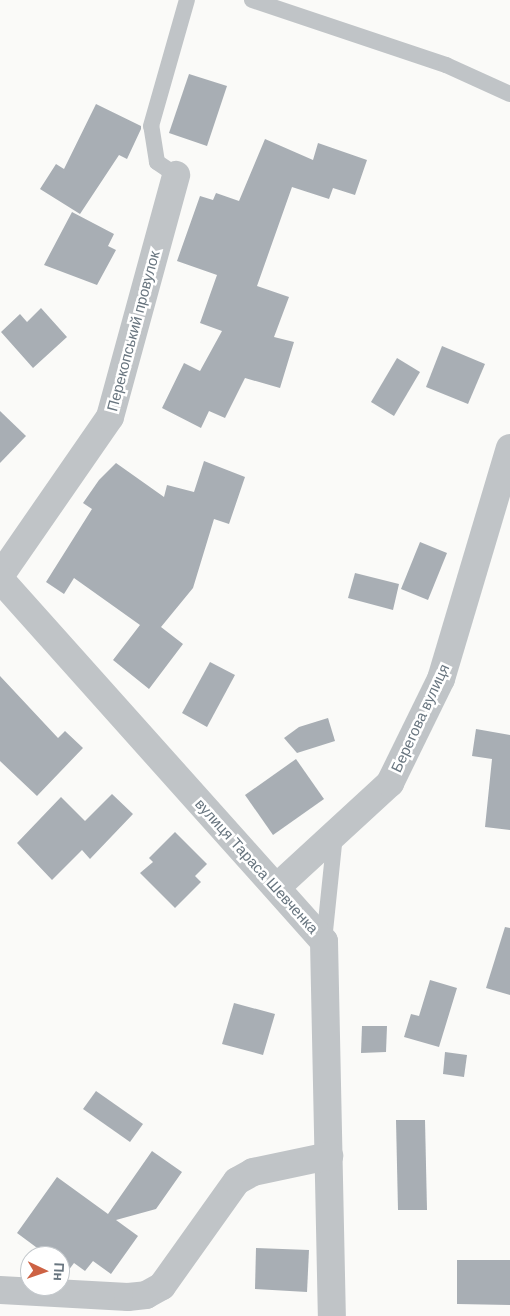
<!DOCTYPE html>
<html>
<head>
<meta charset="utf-8">
<style>
	body { margin:0 }
	#map { position:relative; width:510px; height:1316px; overflow:hidden; background:#fafaf8; font-family:Helvetica,sans-serif }
	div>[style] { position:absolute }
	[style*='--x'] { left:calc(var(--x)*1px); top:calc(var(--y)*1px); width:calc(var(--w)*1px); rotate:calc(var(--a)*1deg) }
	.building>* { inset:0; background:#a8aeb4 }
	.lane>* { height:16px; margin:-8px; padding:0 8px; transform-origin:8px; border-radius:8px; background:#c0c4c7 }
	.street>* { height:28px; margin:-14px; padding:0 14px; transform-origin:14px; border-radius:14px; background:#c0c4c7 }
	span { translate:-50% -50%; white-space:nowrap; text-align:center; line-height:1.15; -webkit-text-stroke:5px #fff; paint-order:stroke }
	.street-label { font-size:15px; color:#68757f }
	.north { position:absolute; left:20px; top:1246px; width:50px; height:50px; box-sizing:border-box; background:#fff; border:1px solid #c3c8cc; border-radius:50%; rotate:93deg; font-size:14px; font-weight:700; line-height:20px; text-align:center; color:#68757f }
	.north::after { content:''; display:block; margin:auto; width:18px; height:22px; background:#cd6244; clip-path:polygon(50% 0,100% 100%,50% 72%,0 100%) }
</style>
</head>
<body>
<div id="map">
	<div class="building">
		<i style="clip-path:polygon(189px 74px,227px 86px,207px 146px,169px 133px)"></i>
		<i style="clip-path:polygon(96px 104px,141px 126px,141px 129px,127px 159px,119px 155px,80px 214px,40px 189px,56px 164px,64px 169px)"></i>
		<i style="clip-path:polygon(265px 139px,313px 160px,318px 143px,367px 160px,355px 195px,333px 188px,329px 199px,292px 187px,257px 286px,289px 297px,274px 337px,294px 342px,280px 388px,245px 378px,225px 418px,209px 411px,201px 428px,162px 408px,184px 363px,200px 371px,222px 331px,200px 323px,217px 275px,177px 261px,200px 196px,213px 200px,216px 193px,239px 201px)"></i>
		<i style="clip-path:polygon(72px 212px,114px 234px,108px 246px,116px 250px,97px 285px,44px 265px)"></i>
		<i style="clip-path:polygon(41px 308px,67px 337px,33px 368px,1px 332px,20px 314px,27px 322px)"></i>
		<i style="clip-path:polygon(442px 346px,485px 364px,468px 404px,426px 387px)"></i>
		<i style="clip-path:polygon(397px 358px,420px 372px,394px 416px,371px 402px)"></i>
		<i style="clip-path:polygon(0 411px,26px 436px,0 463px)"></i>
		<i style="clip-path:polygon(204px 461px,245px 477px,229px 524px,214px 519px,193px 588px,161px 627px,183px 644px,149px 689px,113px 660px,140px 625px,74px 578px,64px 594px,46px 582px,92px 509px,83px 503px,99px 480px,116px 463px,164px 497px,167px 485px,194px 492px)"></i>
		<i style="clip-path:polygon(420px 542px,447px 553px,428px 600px,401px 589px)"></i>
		<i style="clip-path:polygon(355px 573px,399px 584px,393px 610px,348px 598px)"></i>
		<i style="clip-path:polygon(210px 662px,235px 675px,207px 727px,182px 713px)"></i>
		<i style="clip-path:polygon(0 676px,58px 738px,65px 731px,83px 748px,37px 796px,0 761px)"></i>
		<i style="clip-path:polygon(328px 718px,335px 741px,297px 753px,284px 738px,299px 727px)"></i>
		<i style="clip-path:polygon(476px 729px,510px 735px,510px 830px,485px 827px,492px 759px,472px 756px)"></i>
		<i style="clip-path:polygon(296px 759px,324px 799px,273px 835px,245px 795px)"></i>
		<i style="clip-path:polygon(112px 794px,133px 814px,90px 859px,82px 850px,52px 880px,17px 843px,61px 797px,85px 821px)"></i>
		<i style="clip-path:polygon(175px 832px,207px 864px,195px 876px,201px 882px,175px 908px,140px 873px,153px 862px,149px 858px)"></i>
		<i style="clip-path:polygon(505px 927px,510px 928px,510px 995px,486px 988px)"></i>
		<i style="clip-path:polygon(430px 980px,457px 988px,439px 1047px,404px 1037px,411px 1014px,419px 1016px)"></i>
		<i style="clip-path:polygon(234px 1003px,275px 1014px,263px 1055px,222px 1044px)"></i>
		<i style="clip-path:polygon(362px 1026px,387px 1026px,386px 1052px,361px 1053px)"></i>
		<i style="clip-path:polygon(445px 1052px,467px 1055px,464px 1077px,443px 1074px)"></i>
		<i style="clip-path:polygon(96px 1091px,143px 1124px,130px 1142px,83px 1109px)"></i>
		<i style="clip-path:polygon(396px 1120px,425px 1120px,427px 1210px,398px 1210px)"></i>
		<i style="clip-path:polygon(152px 1151px,182px 1172px,156px 1209px,116px 1220px,138px 1236px,111px 1274px,93px 1261px,85px 1271px,74px 1263px,68px 1271px,60px 1265px,60px 1256px,48px 1256px,17px 1233px,57px 1177px,108px 1214px)"></i>
		<i style="clip-path:polygon(256px 1248px,309px 1250px,307px 1292px,255px 1289px)"></i>
		<i style="clip-path:polygon(457px 1260px,510px 1260px,510px 1305px,457px 1304px)"></i>
	</div>
	<div class="lane">
		<i style="--x:252;--y:0;--w:205;--a:18.5"></i>
		<i style="--x:446;--y:65;--w:70;--a:24.4"></i>
		<i style="--x:176;--y:175;--w:23;--a:-146"></i>
		<i style="--x:157;--y:162;--w:36;--a:-99"></i>
		<i style="--x:151;--y:126;--w:131;--a:-74.1"></i>
		<i style="--x:324;--y:941;--w:108;--a:-84.1"></i>
	</div>
	<div class="street">
		<i style="--x:0;--y:576;--w:193;--a:-55.3"></i>
		<i style="--x:110;--y:417;--w:251;--a:-74.7"></i>
		<i style="--x:0;--y:579;--w:486;--a:48.2"></i>
		<i style="--x:324;--y:941;--w:375;--a:88.8"></i>
		<i style="--x:277;--y:887;--w:154;--a:-42.6"></i>
		<i style="--x:390;--y:783;--w:116;--a:-63.9"></i>
		<i style="--x:441;--y:679;--w:241;--a:-73.4"></i>
		<i style="--x:0;--y:1290;--w:128;--a:3.1"></i>
		<i style="--x:128;--y:1297;--w:18;--a:-6"></i>
		<i style="--x:146;--y:1295;--w:18;--a:-29"></i>
		<i style="--x:162;--y:1286;--w:129;--a:-54.5"></i>
		<i style="--x:237;--y:1181;--w:18;--a:-29"></i>
		<i style="--x:253;--y:1172;--w:78;--a:-11.9"></i>
	</div>
	<div class="street-label">
		<span style="left:133px;top:331px;rotate:-75deg">Перекопський провулок</span>
		<span style="left:420px;top:718px;rotate:-65deg">Берегова вулиця</span>
		<span style="left:257px;top:866px;rotate:48deg">вулиця Тараса Шевченка</span>
	</div>
	<div class="north">Пн</div>
</div>
</body>
</html>
